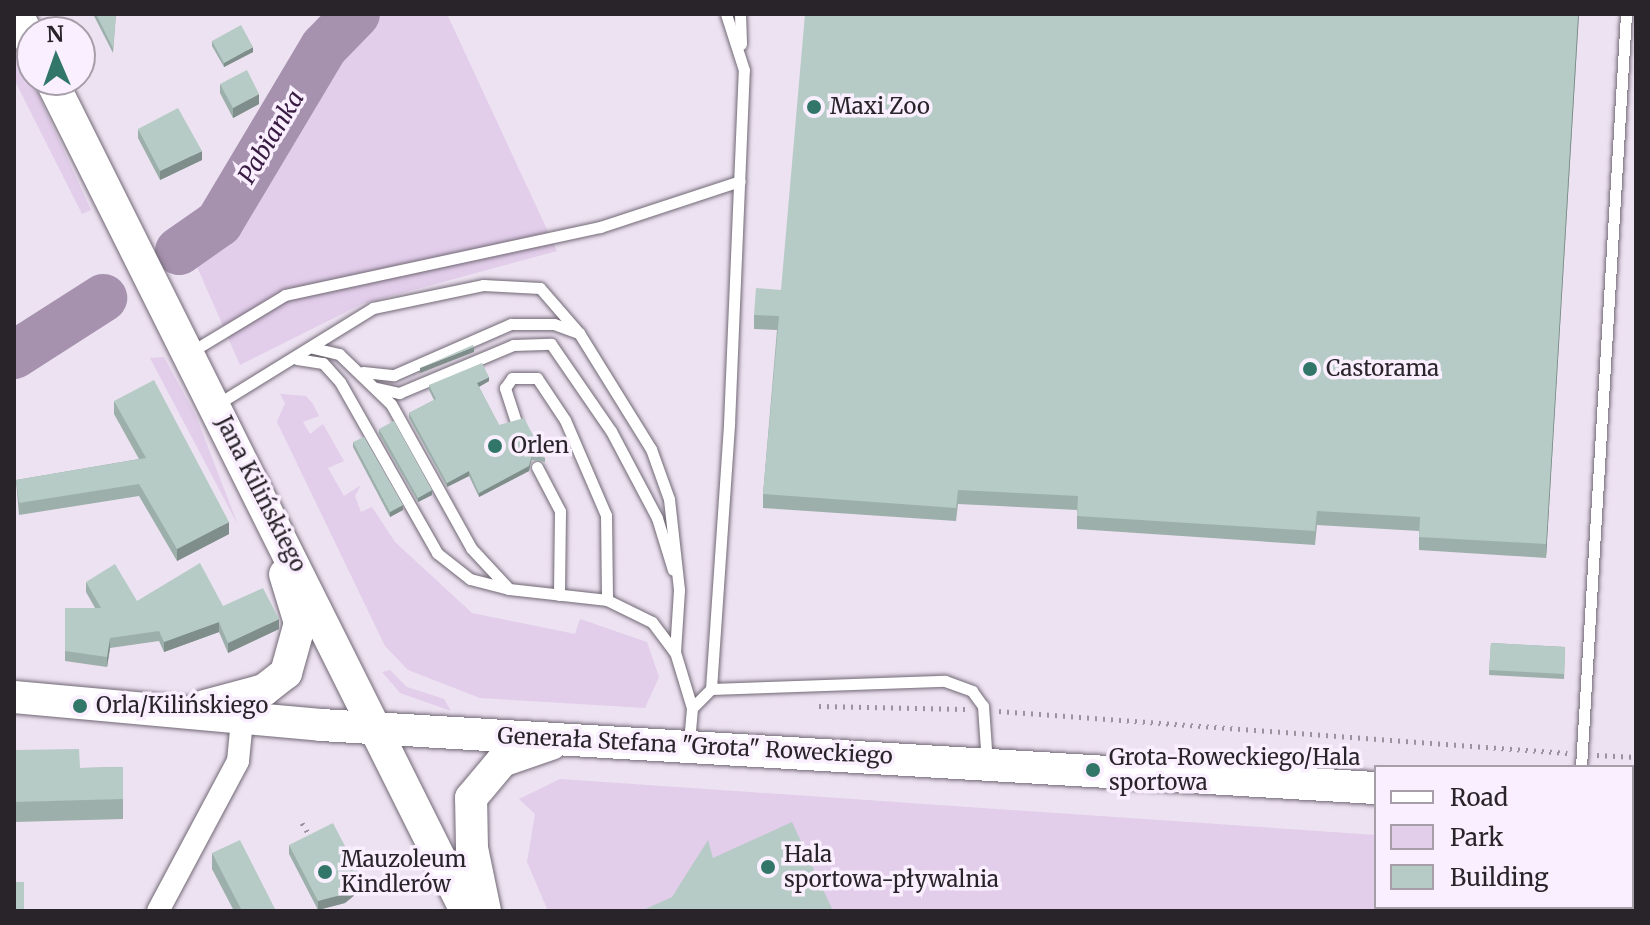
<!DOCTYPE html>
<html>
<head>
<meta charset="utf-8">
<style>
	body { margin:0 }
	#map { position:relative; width:1650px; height:925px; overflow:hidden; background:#ede2f1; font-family:Merriweather,serif }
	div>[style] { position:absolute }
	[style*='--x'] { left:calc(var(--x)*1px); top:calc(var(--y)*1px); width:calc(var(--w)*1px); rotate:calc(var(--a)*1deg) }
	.green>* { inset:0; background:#e2cdea }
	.river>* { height:48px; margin:-24px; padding:0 24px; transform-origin:24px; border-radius:24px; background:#a691ae }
	.path>* { height:5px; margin-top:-2.5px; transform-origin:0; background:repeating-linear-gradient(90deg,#9b929d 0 2px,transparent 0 8px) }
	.roads { filter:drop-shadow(0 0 2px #716875) drop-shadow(0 0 2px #716875) }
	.lane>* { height:11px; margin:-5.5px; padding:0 5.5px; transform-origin:5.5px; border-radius:5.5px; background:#fff }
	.street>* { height:22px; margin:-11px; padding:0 11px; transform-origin:11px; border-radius:11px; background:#fff }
	.secondary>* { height:32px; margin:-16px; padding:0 16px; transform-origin:16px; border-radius:16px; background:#fff }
	.wall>* { inset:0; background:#9dafaa }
	.shaded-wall>* { inset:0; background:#7f8e8b }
	.building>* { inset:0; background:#b6cbc6 }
	.dots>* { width:22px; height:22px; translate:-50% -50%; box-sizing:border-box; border:4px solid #faeffe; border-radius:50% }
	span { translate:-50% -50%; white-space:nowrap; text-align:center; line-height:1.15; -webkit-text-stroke:7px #faeffe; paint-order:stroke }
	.poi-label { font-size:22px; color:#29242a }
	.left { translate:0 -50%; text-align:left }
	.street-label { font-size:22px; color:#29242a }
	.water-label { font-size:24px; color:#381b42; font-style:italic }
	.frame { position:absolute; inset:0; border:16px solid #29242a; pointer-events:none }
	.legend { position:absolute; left:1374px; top:765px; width:260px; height:144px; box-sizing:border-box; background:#faeffe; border:2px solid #a69ea9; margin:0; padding:10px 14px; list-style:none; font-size:24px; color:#29242a }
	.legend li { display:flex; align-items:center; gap:16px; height:40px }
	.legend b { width:40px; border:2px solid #a69ea9 }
	.north { position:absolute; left:16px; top:16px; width:80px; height:80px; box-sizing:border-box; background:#faeffe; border:2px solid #a69ea9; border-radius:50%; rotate:358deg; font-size:22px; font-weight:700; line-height:32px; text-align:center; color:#29242a }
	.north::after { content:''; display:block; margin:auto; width:28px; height:36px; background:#327669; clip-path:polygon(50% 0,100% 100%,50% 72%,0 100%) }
</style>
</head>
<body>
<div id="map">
	<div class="green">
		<i style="clip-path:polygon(356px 14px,447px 14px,557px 251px,362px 304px,240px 365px,188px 246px,219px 223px,324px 47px)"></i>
		<i style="clip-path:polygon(15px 44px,91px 210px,82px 214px,14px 79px)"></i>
		<i style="clip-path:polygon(164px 357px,196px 416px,238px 525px,150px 358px)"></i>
		<i style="clip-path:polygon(280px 394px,306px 396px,313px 404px,319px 416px,303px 422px,310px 434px,323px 424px,344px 461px,328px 468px,344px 496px,361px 485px,355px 496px,361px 512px,372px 507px,395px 542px,472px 613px,575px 634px,580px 619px,647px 642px,659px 677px,645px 708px,480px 698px,408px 670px,385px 646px,277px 422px,285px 403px)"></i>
		<i style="clip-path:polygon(390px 670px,407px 687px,444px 699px,451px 711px,400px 693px,382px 672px)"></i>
		<i style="clip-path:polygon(560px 779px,1376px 835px,1376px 907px,1632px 907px,1636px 849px,1636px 911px,548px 911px,527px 862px,535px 814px,519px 799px)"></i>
	</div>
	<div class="river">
		<i style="--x:179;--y:251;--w:49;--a:-35"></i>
		<i style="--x:219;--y:223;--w:205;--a:-59.2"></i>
		<i style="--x:324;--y:47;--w:46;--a:-45.9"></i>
		<i style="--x:14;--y:355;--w:106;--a:-32.6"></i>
	</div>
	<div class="path">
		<i style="--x:819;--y:706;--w:146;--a:1.2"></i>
		<i style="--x:999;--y:711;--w:570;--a:4.23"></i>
		<i style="--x:1597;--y:755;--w:39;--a:3"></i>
		<i style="--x:302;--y:823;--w:17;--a:59"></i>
	</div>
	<div class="roads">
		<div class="lane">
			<i style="--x:740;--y:14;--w:30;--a:88"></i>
			<i style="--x:313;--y:348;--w:27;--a:13"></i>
			<i style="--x:339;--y:354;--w:72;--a:43.9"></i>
			<i style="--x:391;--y:404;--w:165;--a:60.9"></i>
			<i style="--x:471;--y:548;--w:56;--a:47.2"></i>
			<i style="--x:509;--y:589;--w:99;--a:6.4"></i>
			<i style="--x:607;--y:600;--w:50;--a:26.1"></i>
			<i style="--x:652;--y:622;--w:38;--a:53"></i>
			<i style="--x:189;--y:353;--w:112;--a:-31.1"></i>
			<i style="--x:285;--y:295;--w:322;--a:-12.2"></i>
			<i style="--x:600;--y:227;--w:147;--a:-18.2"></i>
			<i style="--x:297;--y:359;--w:26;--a:9"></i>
			<i style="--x:323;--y:363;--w:25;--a:48"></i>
			<i style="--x:340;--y:382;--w:197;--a:60.4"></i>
			<i style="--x:437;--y:553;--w:42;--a:38.2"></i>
			<i style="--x:470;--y:579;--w:40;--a:14.4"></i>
			<i style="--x:363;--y:372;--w:31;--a:6"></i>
			<i style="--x:394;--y:375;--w:128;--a:-23.6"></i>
			<i style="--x:511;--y:324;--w:43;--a:0"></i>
			<i style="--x:554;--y:324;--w:27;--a:20"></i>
			<i style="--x:377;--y:388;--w:23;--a:13"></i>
			<i style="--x:399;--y:393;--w:124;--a:-22.8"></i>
			<i style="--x:513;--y:345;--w:38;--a:-2"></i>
			<i style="--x:551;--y:344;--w:106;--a:55.4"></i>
			<i style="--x:611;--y:431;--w:98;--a:62.1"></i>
			<i style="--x:657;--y:518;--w:54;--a:72.9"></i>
			<i style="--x:216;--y:405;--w:185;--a:-31.7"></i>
			<i style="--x:373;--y:308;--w:112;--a:-11.8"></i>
			<i style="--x:483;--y:285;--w:57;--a:3"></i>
			<i style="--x:540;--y:288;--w:60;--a:49.1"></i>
			<i style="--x:579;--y:333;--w:137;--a:58.2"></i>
			<i style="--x:651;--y:449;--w:53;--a:70.2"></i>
			<i style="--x:669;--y:499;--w:92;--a:83.7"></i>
			<i style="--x:679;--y:590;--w:62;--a:93.7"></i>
			<i style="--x:675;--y:652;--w:59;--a:73.1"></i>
			<i style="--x:692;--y:708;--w:36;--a:95"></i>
			<i style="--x:516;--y:422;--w:36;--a:-108"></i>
			<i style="--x:505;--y:388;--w:12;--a:-55"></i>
			<i style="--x:512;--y:378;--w:25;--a:0"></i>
			<i style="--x:537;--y:378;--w:50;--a:56.3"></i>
			<i style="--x:565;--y:420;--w:103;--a:66.7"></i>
			<i style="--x:606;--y:515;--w:85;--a:89.3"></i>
			<i style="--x:537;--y:467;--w:50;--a:62.4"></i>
			<i style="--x:560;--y:511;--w:84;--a:90.7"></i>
			<i style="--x:711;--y:689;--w:234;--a:-2"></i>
			<i style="--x:945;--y:681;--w:29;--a:20"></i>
			<i style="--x:972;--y:691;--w:19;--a:54"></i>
			<i style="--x:983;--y:706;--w:57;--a:86"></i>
			<i style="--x:692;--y:708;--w:27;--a:-45"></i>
			<i style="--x:711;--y:689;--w:266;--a:-86.1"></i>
			<i style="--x:729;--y:424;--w:354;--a:-87.6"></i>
			<i style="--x:744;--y:70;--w:59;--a:-107.8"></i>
			<i style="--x:1581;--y:767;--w:754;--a:-86.58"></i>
		</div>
		<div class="street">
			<i style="--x:158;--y:911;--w:170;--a:-61.9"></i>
			<i style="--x:238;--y:761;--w:41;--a:-84.4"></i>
		</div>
		<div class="secondary">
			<i style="--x:17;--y:14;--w:33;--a:63"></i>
			<i style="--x:51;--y:80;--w:929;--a:63.46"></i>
			<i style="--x:14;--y:697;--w:308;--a:5.2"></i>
			<i style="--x:321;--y:725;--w:1057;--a:3.42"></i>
			<i style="--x:205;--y:706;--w:61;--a:-15.2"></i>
			<i style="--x:264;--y:690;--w:28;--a:-38"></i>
			<i style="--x:286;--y:673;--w:52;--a:-74.4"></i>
			<i style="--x:300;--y:623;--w:51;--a:-107"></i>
			<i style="--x:1632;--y:804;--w:4;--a:0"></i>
			<i style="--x:485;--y:911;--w:64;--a:-101.7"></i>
			<i style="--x:472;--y:848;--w:50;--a:-91.1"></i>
			<i style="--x:471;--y:798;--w:48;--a:-50"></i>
			<i style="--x:502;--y:761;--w:52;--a:-19.1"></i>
		</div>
	</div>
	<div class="wall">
		<i style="clip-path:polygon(93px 14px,116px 14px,113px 53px)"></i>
		<i style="clip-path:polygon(1579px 14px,1546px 558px,1419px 550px,1419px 531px,1317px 525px,1315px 545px,1077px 529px,1077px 510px,958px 504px,956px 521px,763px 508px,763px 494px,777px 330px,754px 329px,754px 315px,781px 290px)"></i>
		<i style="clip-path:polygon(212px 41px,253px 52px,224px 67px,212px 46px)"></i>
		<i style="clip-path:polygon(220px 84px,259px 104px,233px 118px,220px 93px)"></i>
		<i style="clip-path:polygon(138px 129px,202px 160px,160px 180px,138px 138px)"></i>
		<i style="clip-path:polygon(489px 381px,479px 387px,499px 425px,545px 458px,545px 462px,532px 460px,529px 471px,479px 497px,469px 476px,447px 487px,409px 418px,409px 413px,434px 400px,429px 390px,429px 385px)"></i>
		<i style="clip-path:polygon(114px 401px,229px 534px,177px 561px,139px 496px,19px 515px,16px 480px,139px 459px,114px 414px)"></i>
		<i style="clip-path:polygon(379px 429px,432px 495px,418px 502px,379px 434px)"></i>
		<i style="clip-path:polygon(353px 442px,403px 510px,390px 517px,353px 447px)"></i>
		<i style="clip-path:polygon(86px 582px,137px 601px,223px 606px,279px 629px,228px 653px,219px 632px,164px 652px,159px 641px,110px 648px,107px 667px,65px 661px,65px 608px,95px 608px,86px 592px)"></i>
		<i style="clip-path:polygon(1491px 643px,1565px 647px,1564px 679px,1489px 675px)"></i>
		<i style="clip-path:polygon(14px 750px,80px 768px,123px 767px,123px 819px,14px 822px)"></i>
		<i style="clip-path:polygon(289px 845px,362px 889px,345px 903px,318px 910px,289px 854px)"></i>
		<i style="clip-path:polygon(212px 853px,276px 911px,234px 911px,212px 869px)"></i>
	</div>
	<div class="shaded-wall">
		<i style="clip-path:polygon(1578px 14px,1579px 14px,1546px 558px,1546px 544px)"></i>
		<i style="clip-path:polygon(253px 47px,253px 52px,224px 67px,224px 63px)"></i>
		<i style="clip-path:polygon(259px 94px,259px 104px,233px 118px,233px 108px)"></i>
		<i style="clip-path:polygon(202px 151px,202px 160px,160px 180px,160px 171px)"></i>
		<i style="clip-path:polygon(474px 347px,474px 352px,420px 373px,420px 368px)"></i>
		<i style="clip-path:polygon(489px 377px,489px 381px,477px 388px,477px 383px)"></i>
		<i style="clip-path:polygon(532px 455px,529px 471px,479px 497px,479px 493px)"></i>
		<i style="clip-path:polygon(469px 471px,469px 476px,447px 487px,447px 483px)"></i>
		<i style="clip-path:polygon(432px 490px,432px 495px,418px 502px,418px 498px)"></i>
		<i style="clip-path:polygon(403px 505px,403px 510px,390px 517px,390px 512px)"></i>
		<i style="clip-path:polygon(229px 522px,229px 534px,177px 561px,177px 549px)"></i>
		<i style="clip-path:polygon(279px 619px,279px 629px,228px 653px,228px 643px)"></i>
		<i style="clip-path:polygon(219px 622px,219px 632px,164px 652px,164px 642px)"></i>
		<i style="clip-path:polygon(110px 638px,110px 648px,107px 667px,107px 657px)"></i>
		<i style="clip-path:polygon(362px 879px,362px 889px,345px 903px,318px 910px,318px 901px)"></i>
	</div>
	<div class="building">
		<i style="clip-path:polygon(96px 14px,116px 14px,113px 48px)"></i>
		<i style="clip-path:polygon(805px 14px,1578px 14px,1546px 544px,1419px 537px,1420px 517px,1317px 511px,1315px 531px,1077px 516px,1078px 496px,958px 490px,956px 508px,763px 494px,779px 316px,754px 315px,756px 288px,781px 290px)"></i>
		<i style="clip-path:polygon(241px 25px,253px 47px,224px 63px,212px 41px)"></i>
		<i style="clip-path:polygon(247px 70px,259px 94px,233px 108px,220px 84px)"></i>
		<i style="clip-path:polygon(178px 108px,202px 151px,160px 171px,138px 129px)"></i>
		<i style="clip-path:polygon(473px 345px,474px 347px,420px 368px)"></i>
		<i style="clip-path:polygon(482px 363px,489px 377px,477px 383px,499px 425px,524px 418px,545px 458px,532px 455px,529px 466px,479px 493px,469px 471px,447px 483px,409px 413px,436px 399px,429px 385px)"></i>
		<i style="clip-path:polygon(154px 380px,229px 522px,177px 549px,139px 484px,19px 503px,16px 480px,146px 458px,114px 401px)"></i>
		<i style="clip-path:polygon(394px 421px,432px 490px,418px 498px,379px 429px)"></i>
		<i style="clip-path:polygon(364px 437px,403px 505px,390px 512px,353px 442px)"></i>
		<i style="clip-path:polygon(200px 563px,223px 606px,263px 588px,279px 619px,228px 643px,219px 622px,164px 642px,159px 631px,110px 638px,107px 657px,65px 651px,65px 608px,101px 608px,86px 582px,115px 564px,137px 601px)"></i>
		<i style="clip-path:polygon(1491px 643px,1565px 647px,1564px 674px,1489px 670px)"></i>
		<i style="clip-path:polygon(79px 749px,80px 768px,123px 767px,123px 799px,14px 802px,14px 750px)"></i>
		<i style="clip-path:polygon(792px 822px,833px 911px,641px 911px,672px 897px,708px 840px,713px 858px)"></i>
		<i style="clip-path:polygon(333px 823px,362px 879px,345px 894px,318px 901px,289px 845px)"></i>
		<i style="clip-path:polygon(240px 840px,276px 911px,242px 911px,212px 853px)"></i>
		<i style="clip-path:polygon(14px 882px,24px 882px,24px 911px,14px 911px)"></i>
		<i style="clip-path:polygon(1636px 892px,1636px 911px,1620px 911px,1623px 907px,1632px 907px,1632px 896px)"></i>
	</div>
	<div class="dots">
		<i style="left:814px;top:107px;background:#327669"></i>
		<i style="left:1310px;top:369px;background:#327669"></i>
		<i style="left:495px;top:446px;background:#327669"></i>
		<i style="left:80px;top:706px;background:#327669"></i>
		<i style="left:1093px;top:770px;background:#327669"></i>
		<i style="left:768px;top:867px;background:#327669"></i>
		<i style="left:325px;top:872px;background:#327669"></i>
	</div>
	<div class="poi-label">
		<span class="left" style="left:830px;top:107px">Maxi Zoo</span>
		<span class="left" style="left:1326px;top:369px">Castorama</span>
		<span class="left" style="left:511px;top:446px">Orlen</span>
		<span class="left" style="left:96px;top:706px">Orla/Kilińskiego</span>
		<span class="left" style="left:1109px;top:770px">Grota-Roweckiego/Hala<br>sportowa</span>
		<span class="left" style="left:784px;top:867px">Hala<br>sportowa-pływalnia</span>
		<span class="left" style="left:341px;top:872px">Mauzoleum<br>Kindlerów</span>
	</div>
	<div class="street-label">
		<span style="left:261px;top:494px;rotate:63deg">Jana Kilińskiego</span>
		<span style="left:695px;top:746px;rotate:3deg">Generała Stefana "Grota" Roweckiego</span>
	</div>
	<div class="water-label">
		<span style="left:271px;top:137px;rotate:-59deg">Pabianka</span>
	</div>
	<div class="frame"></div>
	<ul class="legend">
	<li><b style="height:10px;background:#fff"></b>Road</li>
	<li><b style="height:22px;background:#e2cdea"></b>Park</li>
	<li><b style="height:22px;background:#b6cbc6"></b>Building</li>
	</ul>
	<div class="north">N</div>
</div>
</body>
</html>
